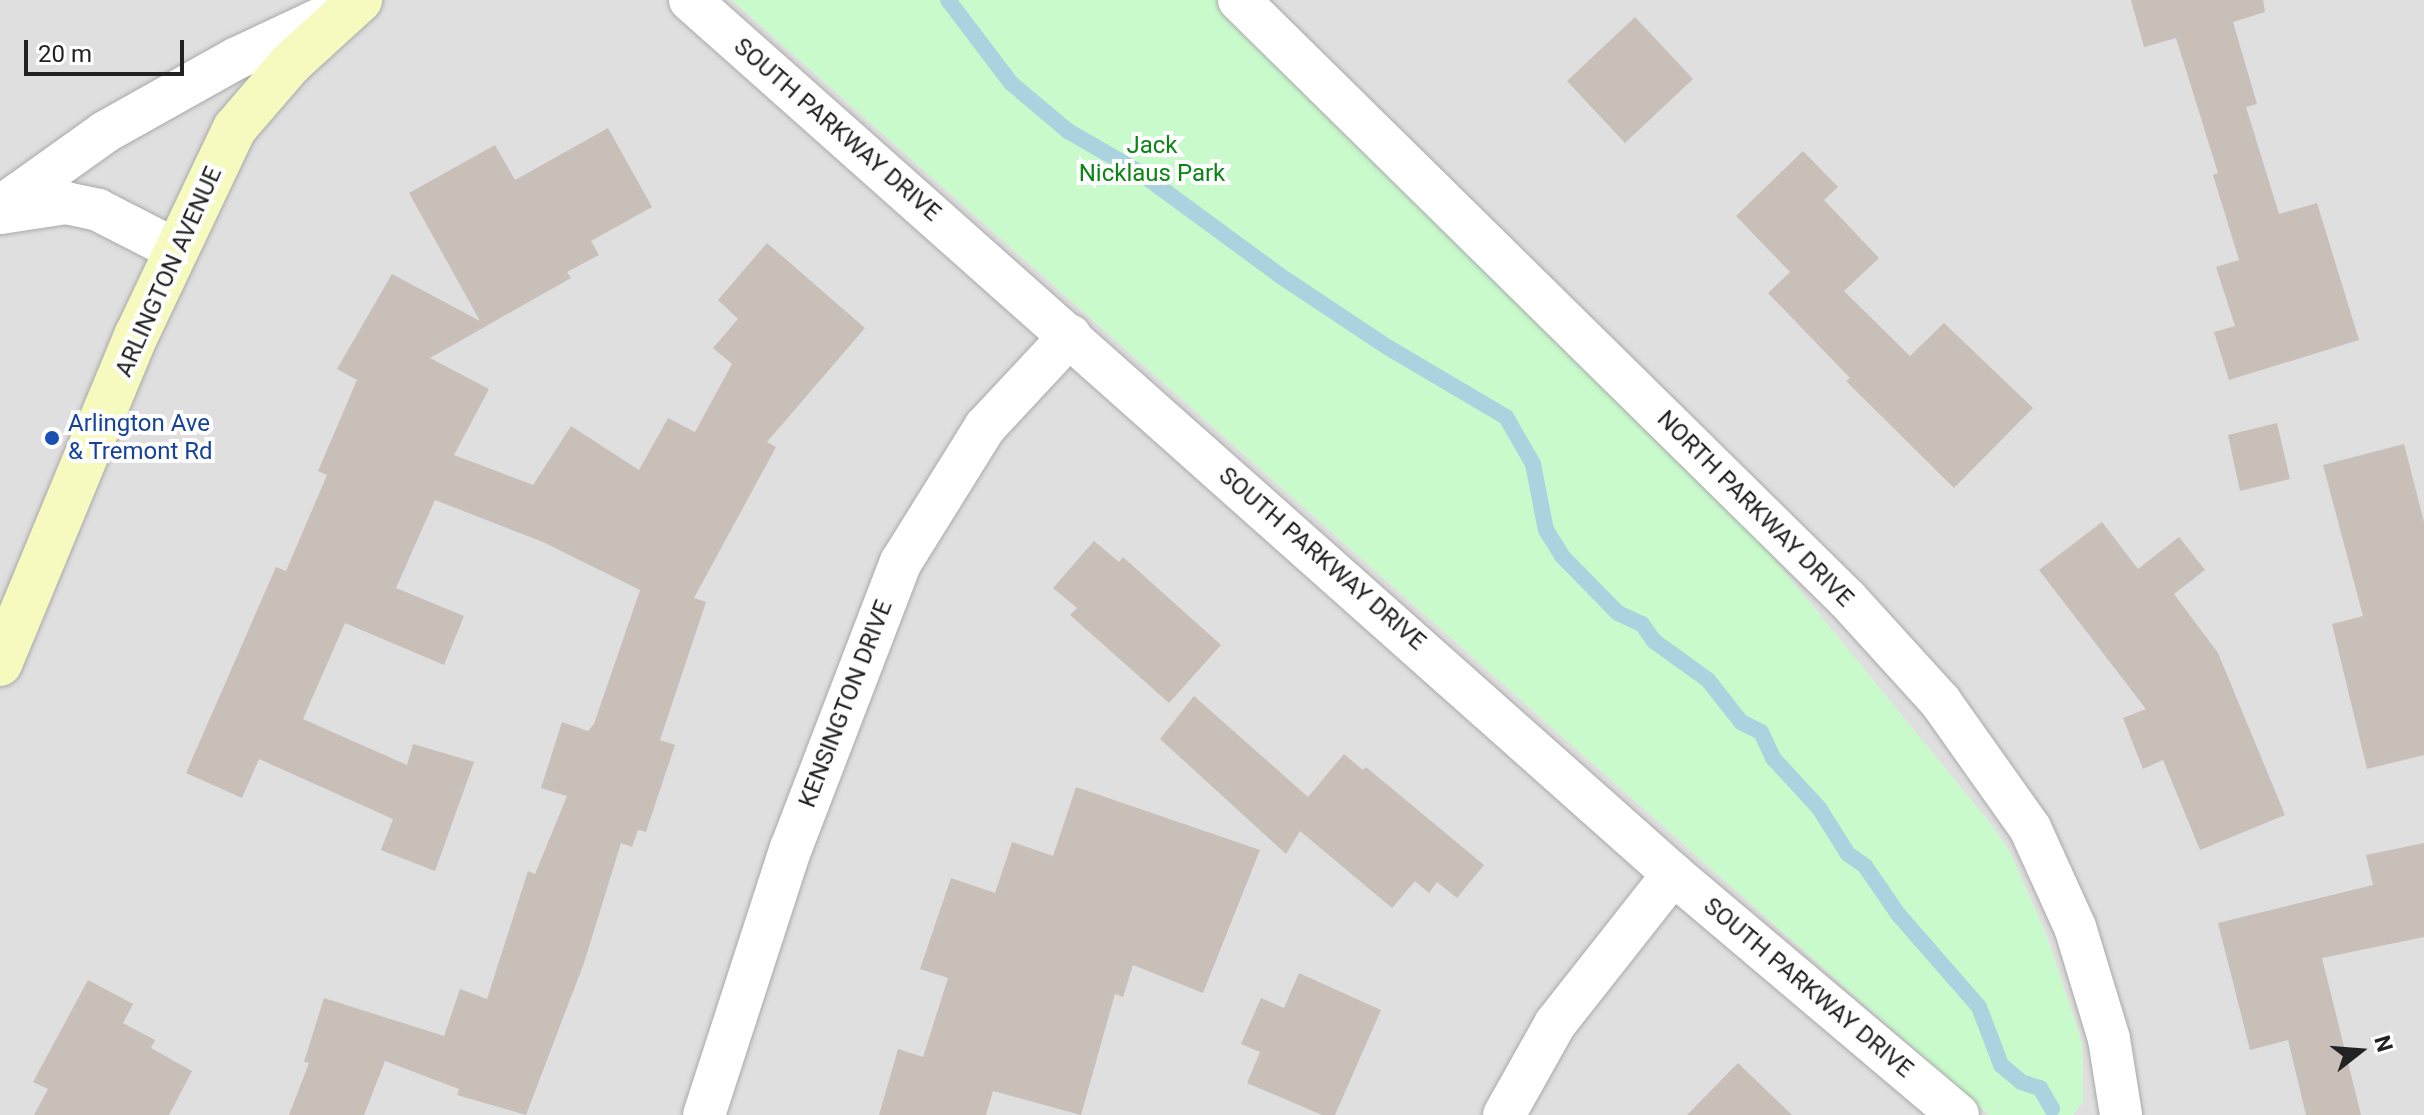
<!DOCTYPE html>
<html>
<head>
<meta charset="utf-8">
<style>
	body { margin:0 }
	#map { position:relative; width:2424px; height:1115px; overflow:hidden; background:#f2efe9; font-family:Roboto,sans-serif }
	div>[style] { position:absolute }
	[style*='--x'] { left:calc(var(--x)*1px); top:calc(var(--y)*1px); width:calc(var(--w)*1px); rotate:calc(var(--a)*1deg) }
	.residential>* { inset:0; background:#e0dfdf }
	.park>* { inset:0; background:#c8facc }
	.stream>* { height:16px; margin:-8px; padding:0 8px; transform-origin:8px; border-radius:8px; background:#aad3df }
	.building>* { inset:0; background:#c7bfb8 }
	.roads { filter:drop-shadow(0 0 2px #a9a9a9) drop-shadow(0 0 2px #a9a9a9) }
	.street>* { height:42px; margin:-21px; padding:0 21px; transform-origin:21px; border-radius:21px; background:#fff }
	.secondary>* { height:44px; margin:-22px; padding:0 22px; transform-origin:22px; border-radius:22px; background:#f7fabf }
	.dots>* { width:22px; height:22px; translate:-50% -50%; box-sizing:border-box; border:4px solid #fff; border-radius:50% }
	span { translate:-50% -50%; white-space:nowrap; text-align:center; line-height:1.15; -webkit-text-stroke:8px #fff; paint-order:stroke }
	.street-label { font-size:24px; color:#222 }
	.park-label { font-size:24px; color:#0c8416 }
	.transit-label { font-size:24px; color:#164399 }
	.left { translate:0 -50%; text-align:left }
	.north { position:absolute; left:2320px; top:1011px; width:80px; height:80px; -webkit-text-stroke:6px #fff; paint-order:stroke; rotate:73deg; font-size:22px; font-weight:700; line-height:32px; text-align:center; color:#222 }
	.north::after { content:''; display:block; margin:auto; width:28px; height:36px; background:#222; clip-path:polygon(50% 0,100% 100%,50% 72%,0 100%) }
	.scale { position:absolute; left:24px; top:40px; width:160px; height:36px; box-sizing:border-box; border:4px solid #222; border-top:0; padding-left:10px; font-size:24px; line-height:28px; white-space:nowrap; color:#222; -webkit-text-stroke:6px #fff; paint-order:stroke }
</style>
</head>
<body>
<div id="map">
	<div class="residential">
		<i style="clip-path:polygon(0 0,732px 0,1989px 1115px,0 1115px)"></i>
		<i style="clip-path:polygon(1218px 0,2424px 0,2424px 1115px,2073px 1115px,2083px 1102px,2082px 1042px,2047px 937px,2010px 852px,1989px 822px,1757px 538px)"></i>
	</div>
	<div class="park">
		<i style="clip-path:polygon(732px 0,1218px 0,1757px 538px,1989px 822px,2010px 852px,2047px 937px,2082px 1042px,2083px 1102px,2073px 1115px,1989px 1115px)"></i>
	</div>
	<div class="stream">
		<i style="--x:948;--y:0;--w:104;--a:52.8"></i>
		<i style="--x:1011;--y:83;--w:75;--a:40.1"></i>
		<i style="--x:1068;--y:131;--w:82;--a:30"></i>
		<i style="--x:1139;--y:172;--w:174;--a:36.3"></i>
		<i style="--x:1279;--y:275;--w:132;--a:33.6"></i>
		<i style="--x:1389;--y:348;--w:136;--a:30.5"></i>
		<i style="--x:1506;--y:417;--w:54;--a:60.1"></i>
		<i style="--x:1533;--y:464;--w:67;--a:78.9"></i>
		<i style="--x:1546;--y:530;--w:31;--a:58"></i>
		<i style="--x:1562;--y:556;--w:80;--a:45.5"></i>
		<i style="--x:1618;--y:613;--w:26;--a:25"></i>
		<i style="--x:1642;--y:624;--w:21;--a:55"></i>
		<i style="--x:1654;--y:641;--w:67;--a:35.8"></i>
		<i style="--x:1708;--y:680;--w:53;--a:51.8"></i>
		<i style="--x:1741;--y:722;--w:22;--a:27"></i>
		<i style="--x:1761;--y:732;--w:29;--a:65"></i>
		<i style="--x:1773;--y:758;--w:68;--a:47.4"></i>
		<i style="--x:1819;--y:808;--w:54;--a:57.8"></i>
		<i style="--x:1848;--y:854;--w:21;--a:35"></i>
		<i style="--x:1865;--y:866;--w:58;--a:55.5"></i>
		<i style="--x:1898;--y:914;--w:123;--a:48.9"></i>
		<i style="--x:1979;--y:1007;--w:62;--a:69.2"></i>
		<i style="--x:2001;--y:1065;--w:26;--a:40"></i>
		<i style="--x:2021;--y:1082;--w:20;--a:18"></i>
		<i style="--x:2040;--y:1088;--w:24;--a:60"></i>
	</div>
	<div class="building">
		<i style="clip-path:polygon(2131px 0,2263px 0,2265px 12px,2233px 22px,2257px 104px,2246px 107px,2279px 214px,2317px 203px,2359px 340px,2229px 380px,2214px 332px,2235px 326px,2216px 267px,2239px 260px,2213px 175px,2218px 173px,2176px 38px,2144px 47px)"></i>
		<i style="clip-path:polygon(1635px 17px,1693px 79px,1625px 143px,1567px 81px)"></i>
		<i style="clip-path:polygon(608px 128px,652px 207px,591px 241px,599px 255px,567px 272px,571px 278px,430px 358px,489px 389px,454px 455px,533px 485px,571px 426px,639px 470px,668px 418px,695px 432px,732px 364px,713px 348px,738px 319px,718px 300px,767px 243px,865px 328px,767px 442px,776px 447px,694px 598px,706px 602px,660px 740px,675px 745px,646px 832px,638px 830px,632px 847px,621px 843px,584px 963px,526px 1115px,457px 1095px,459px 1089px,385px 1061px,364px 1115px,289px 1115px,309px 1063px,304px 1062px,324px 998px,444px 1036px,460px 989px,487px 999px,528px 871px,535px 874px,567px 796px,541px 788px,562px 722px,588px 731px,594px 724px,640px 590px,543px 542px,435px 500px,396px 588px,464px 616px,444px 665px,345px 623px,303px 719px,407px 765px,413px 744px,474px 762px,435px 871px,381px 850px,393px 819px,259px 759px,242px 798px,186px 773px,276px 567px,286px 571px,327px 475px,318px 471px,357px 380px,337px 369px,392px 274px,480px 321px,409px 193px,495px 145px,515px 180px)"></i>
		<i style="clip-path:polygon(1803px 151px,1838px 187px,1824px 200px,1879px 258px,1844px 291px,1910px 356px,1944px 323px,2033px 408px,1954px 488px,1846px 381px,1850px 378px,1768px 293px,1790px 272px,1736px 216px)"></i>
		<i style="clip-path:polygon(2277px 423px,2290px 479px,2240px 491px,2228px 435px)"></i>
		<i style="clip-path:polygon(2404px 444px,2424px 522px,2424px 755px,2367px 769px,2332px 624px,2363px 616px,2323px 465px)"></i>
		<i style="clip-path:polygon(2102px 522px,2138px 569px,2179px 537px,2205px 570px,2174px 594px,2218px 653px,2285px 815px,2200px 850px,2163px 760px,2143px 769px,2123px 718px,2146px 709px,2039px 570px)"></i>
		<i style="clip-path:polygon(1094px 541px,1119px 562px,1123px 557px,1221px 645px,1169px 703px,1070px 615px,1077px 608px,1053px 588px)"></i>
		<i style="clip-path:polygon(1194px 696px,1308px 797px,1344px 754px,1363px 770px,1366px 767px,1484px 865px,1457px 898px,1437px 882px,1429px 893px,1415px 881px,1392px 908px,1300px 831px,1286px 854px,1160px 739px)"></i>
		<i style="clip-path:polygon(1076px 787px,1260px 850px,1203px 993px,1133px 965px,1123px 997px,1115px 994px,1081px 1115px,993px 1091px,986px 1115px,879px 1115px,898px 1049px,923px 1057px,948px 978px,920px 969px,951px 878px,995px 893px,1012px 842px,1053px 856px)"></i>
		<i style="clip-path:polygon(2424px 843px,2424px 937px,2322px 958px,2361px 1115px,2306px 1115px,2288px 1040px,2250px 1050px,2218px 923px,2373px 885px,2366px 855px)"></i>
		<i style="clip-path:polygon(1299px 973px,1381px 1010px,1335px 1115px,1322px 1115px,1247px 1083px,1260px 1052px,1241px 1044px,1261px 998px,1284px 1008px)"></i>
		<i style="clip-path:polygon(88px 980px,133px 1004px,123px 1023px,155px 1040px,151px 1048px,192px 1071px,169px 1115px,34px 1115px,48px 1089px,33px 1082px)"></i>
		<i style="clip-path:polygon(1738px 1063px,1792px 1115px,1687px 1115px)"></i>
	</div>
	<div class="roads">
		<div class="street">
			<i style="--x:690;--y:0;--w:1315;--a:41.64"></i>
			<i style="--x:1673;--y:874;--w:373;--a:40.2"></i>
			<i style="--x:1239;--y:0;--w:855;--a:44.57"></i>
			<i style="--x:1848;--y:600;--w:137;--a:47.7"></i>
			<i style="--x:1940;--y:701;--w:156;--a:54.7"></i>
			<i style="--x:2030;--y:828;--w:109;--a:65.6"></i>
			<i style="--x:2075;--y:927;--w:117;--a:73.1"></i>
			<i style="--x:2109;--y:1039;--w:77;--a:81"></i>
			<i style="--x:0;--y:207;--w:129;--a:-35.5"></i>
			<i style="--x:105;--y:132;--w:151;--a:-29.3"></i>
			<i style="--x:237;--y:58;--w:120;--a:-25.1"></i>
			<i style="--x:1;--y:213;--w:66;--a:-8.7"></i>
			<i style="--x:66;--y:203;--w:33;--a:12"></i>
			<i style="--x:98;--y:210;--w:88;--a:27.1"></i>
			<i style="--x:704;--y:1115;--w:281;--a:-72"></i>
			<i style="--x:791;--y:848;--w:306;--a:-69"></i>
			<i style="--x:901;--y:562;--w:159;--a:-58.1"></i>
			<i style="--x:985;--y:427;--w:125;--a:-47"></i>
			<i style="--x:1504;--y:1115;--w:104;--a:-60.7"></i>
			<i style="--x:1555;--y:1024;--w:191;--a:-51.8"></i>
		</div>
		<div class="secondary">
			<i style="--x:0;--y:664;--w:357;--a:-67.5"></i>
			<i style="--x:137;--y:334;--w:228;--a:-64.6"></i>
			<i style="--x:235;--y:128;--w:84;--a:-49.3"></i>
			<i style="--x:290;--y:64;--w:95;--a:-42.4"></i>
		</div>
	</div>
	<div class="dots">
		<i style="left:52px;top:438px;background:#1a4fb4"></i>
	</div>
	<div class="street-label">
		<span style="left:837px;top:130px;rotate:41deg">SOUTH PARKWAY DRIVE</span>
		<span style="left:169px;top:272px;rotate:-66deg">ARLINGTON AVENUE</span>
		<span style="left:1755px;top:509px;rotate:45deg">NORTH PARKWAY DRIVE</span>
		<span style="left:1322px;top:559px;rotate:41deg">SOUTH PARKWAY DRIVE</span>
		<span style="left:846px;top:704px;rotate:-69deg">KENSINGTON DRIVE</span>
		<span style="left:1808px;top:988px;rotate:40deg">SOUTH PARKWAY DRIVE</span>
	</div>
	<div class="park-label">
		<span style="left:1152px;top:160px">Jack<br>Nicklaus Park</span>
	</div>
	<div class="transit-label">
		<span class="left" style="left:68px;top:438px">Arlington Ave<br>&amp; Tremont Rd</span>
	</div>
	<div class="north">N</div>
	<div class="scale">20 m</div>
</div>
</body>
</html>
